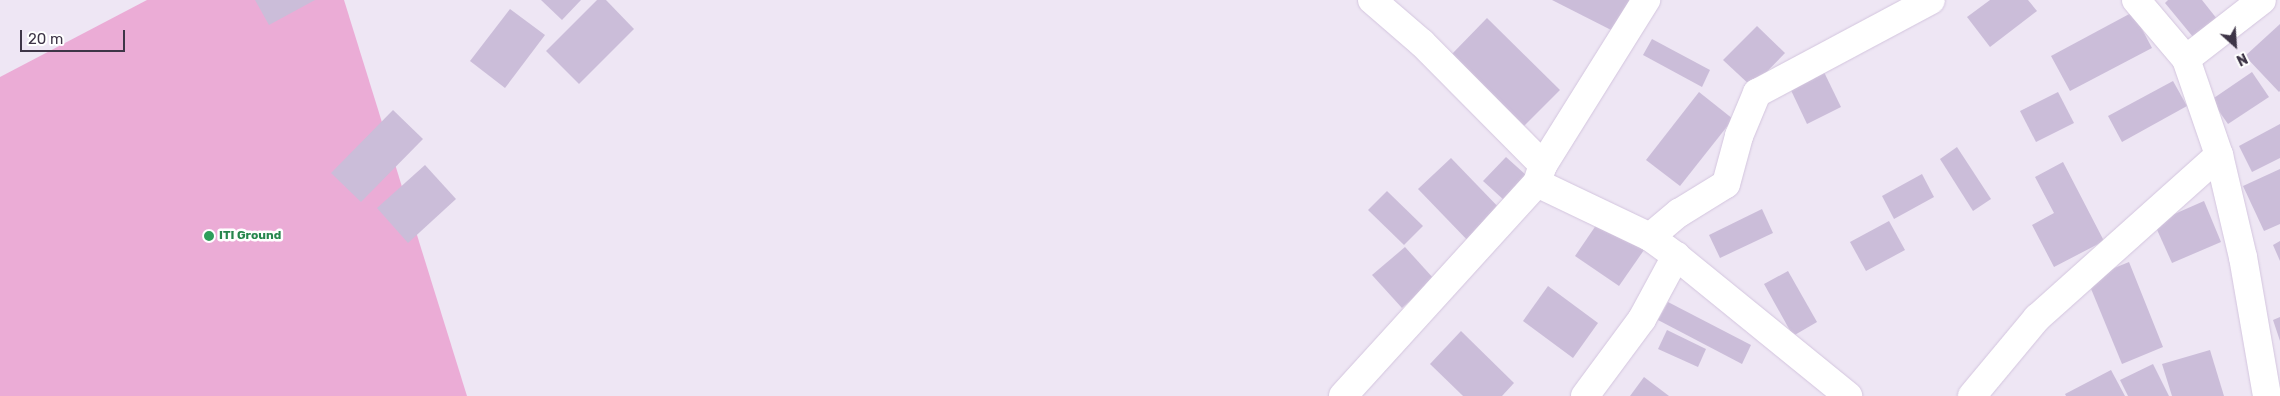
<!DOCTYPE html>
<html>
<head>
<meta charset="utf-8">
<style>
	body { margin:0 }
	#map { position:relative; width:2280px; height:396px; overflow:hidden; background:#eee6f4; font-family:Rubik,sans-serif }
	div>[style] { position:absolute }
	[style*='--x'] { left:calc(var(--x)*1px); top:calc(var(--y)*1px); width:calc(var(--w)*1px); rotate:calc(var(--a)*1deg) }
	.green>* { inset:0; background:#ebacd6 }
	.building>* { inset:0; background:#cbbdd9 }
	.roads { filter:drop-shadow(0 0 1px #d3c5de) drop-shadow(0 0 1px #d3c5de) }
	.street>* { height:28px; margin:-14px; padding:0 14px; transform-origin:14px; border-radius:14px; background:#fff }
	.dots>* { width:14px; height:14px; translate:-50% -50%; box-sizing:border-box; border:2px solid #fff; border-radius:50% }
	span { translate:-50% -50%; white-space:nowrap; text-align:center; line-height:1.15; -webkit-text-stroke:5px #fff; paint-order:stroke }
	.leisure-label { font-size:12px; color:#27864d; font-weight:700 }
	.left { translate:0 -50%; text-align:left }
	.north { position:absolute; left:2210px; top:20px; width:50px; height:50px; -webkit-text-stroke:4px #fff; paint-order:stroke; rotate:154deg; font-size:14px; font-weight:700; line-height:20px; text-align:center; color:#3e3547 }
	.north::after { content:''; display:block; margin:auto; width:18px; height:22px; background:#3e3547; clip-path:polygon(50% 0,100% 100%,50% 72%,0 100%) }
	.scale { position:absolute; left:20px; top:30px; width:105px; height:22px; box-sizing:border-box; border:2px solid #3e3547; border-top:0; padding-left:6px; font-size:15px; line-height:18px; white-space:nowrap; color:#3e3547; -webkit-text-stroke:4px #fff; paint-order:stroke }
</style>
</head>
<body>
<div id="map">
	<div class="green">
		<i style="clip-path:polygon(147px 0,344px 0,467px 396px,0 396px,0 77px)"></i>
	</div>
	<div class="building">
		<i style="clip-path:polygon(255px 0,315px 0,269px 25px)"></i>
		<i style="clip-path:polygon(541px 0,581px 0,562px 20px)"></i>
		<i style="clip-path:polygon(597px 0,606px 0,634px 29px,579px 84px,546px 51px)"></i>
		<i style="clip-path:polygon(1552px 0,1636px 0,1619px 34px)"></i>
		<i style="clip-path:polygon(1990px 0,2028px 0,2037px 11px,1990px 47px,1967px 17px)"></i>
		<i style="clip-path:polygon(2168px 0,2202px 0,2221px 24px,2198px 43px,2165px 3px)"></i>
		<i style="clip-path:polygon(510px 9px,545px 35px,505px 88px,470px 61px)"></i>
		<i style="clip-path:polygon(2133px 12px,2152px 48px,2070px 91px,2051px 56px)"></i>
		<i style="clip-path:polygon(1487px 18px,1560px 90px,1523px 127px,1451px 55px)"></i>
		<i style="clip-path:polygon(2280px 24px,2280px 91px,2279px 92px,2245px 56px)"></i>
		<i style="clip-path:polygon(1757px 26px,1785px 53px,1752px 87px,1723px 60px)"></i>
		<i style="clip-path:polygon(1652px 39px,1710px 70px,1702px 87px,1643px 55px)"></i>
		<i style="clip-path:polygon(1822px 68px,1841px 107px,1807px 124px,1788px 84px)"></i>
		<i style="clip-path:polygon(2252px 72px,2269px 97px,2228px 124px,2211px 100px)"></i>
		<i style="clip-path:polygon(2173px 81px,2187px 106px,2122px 142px,2108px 116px)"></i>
		<i style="clip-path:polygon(1699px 92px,1733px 119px,1680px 186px,1646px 160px)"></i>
		<i style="clip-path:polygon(2058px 92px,2074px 123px,2036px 142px,2020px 111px)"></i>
		<i style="clip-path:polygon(393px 110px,423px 139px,361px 202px,331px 173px)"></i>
		<i style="clip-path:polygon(2280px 124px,2280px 158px,2252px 172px,2239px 146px)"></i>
		<i style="clip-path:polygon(1957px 147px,1991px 199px,1973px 211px,1940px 159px)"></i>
		<i style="clip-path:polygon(1506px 157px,1527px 176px,1505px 201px,1483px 181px)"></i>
		<i style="clip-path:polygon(1451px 158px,1505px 214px,1472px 245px,1418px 189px)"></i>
		<i style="clip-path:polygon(2063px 162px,2104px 241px,2054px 267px,2032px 225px,2054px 213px,2035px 177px)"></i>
		<i style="clip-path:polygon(425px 165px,456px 199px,408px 243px,377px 208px)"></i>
		<i style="clip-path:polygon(2280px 169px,2280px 224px,2264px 231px,2243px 186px)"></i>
		<i style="clip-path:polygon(1922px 174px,1934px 197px,1894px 219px,1882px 196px)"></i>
		<i style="clip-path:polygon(1387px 191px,1423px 226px,1404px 245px,1368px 210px)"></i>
		<i style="clip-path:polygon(2204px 201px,2221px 242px,2172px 263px,2154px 223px)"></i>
		<i style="clip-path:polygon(1762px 209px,1773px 233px,1720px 258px,1709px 235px)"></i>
		<i style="clip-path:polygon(1599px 221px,1644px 250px,1619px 286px,1575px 256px)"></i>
		<i style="clip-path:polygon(1889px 221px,1905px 250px,1866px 271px,1850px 242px)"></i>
		<i style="clip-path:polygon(2280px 241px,2280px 261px,2273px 245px)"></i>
		<i style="clip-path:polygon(1405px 247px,1434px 279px,1402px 308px,1372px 275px)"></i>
		<i style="clip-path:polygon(2129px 262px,2163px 347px,2122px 364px,2087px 279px)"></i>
		<i style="clip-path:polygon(1788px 271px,1817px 322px,1793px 336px,1764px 284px)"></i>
		<i style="clip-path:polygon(1548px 286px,1598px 323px,1573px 358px,1523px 321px)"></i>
		<i style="clip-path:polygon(1668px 302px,1751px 345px,1742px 364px,1658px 320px)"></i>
		<i style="clip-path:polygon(2280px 317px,2280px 341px,2273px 320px)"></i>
		<i style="clip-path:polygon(1667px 330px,1706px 349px,1698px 367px,1658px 349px)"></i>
		<i style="clip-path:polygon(1461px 331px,1514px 383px,1502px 396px,1463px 396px,1430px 364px)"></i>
		<i style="clip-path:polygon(2210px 350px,2224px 396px,2172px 396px,2162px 364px)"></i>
		<i style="clip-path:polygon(2153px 364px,2169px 396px,2128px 396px,2120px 380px)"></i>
		<i style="clip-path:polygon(2111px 370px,2125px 396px,2066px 396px,2065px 394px)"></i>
		<i style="clip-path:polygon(1644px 377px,1669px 396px,1630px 396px)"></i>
	</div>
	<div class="roads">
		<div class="street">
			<i style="--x:1372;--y:0;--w:66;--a:40.7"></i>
			<i style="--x:1422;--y:43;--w:172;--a:45.2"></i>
			<i style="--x:2136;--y:0;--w:77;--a:49.7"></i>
			<i style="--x:2186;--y:59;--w:102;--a:71"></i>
			<i style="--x:2219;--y:155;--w:105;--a:76.8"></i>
			<i style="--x:2243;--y:257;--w:141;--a:80.2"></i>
			<i style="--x:2186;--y:59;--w:96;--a:-37.8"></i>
			<i style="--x:1650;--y:237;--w:38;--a:-40"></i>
			<i style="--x:1679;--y:213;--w:55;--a:-31.7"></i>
			<i style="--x:1726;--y:184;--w:50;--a:-74.8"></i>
			<i style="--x:1739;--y:136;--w:47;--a:-67.3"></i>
			<i style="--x:1757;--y:93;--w:197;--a:-28.1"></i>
			<i style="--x:1676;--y:256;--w:222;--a:39.1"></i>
			<i style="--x:1343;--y:396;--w:288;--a:-47.7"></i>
			<i style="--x:1585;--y:396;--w:96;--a:-53.5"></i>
			<i style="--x:1642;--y:319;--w:72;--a:-61.6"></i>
			<i style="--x:1676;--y:256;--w:32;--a:-144"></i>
			<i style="--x:1650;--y:237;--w:125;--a:-154.5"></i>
			<i style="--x:1537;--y:183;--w:19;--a:-72"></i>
			<i style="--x:1543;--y:165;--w:195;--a:-58"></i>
			<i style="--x:1972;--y:396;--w:102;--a:-50.2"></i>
			<i style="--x:2037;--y:318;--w:244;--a:-41.8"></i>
		</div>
	</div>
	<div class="dots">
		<i style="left:209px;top:236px;background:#2e9e5b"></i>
	</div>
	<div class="leisure-label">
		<span class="left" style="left:219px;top:236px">ITI Ground</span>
	</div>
	<div class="north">N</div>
	<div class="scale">20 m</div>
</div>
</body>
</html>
